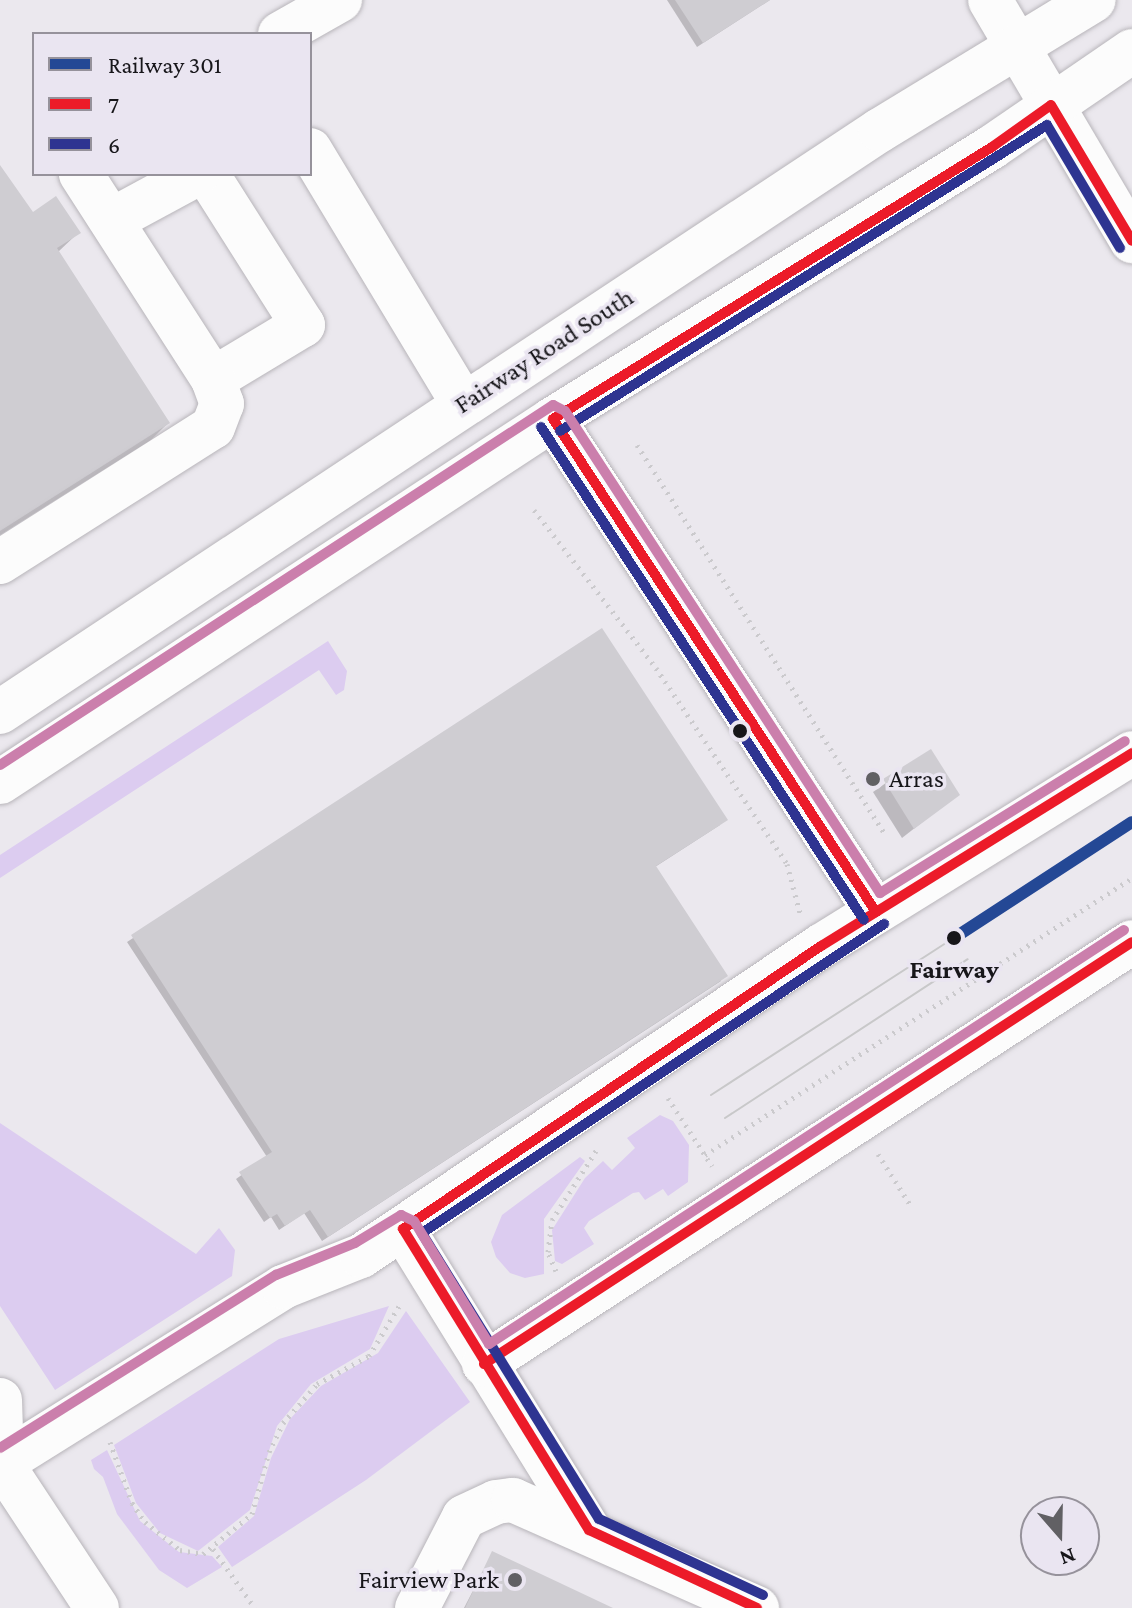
<!DOCTYPE html>
<html>
<head>
<meta charset="utf-8">
<style>
	body { margin:0 }
	#map { position:relative; width:1132px; height:1608px; overflow:hidden; background:#ebe8ee; font-family:"Crimson Pro",serif }
	div>[style] { position:absolute }
	[style*='--x'] { left:calc(var(--x)*1px); top:calc(var(--y)*1px); width:calc(var(--w)*1px); rotate:calc(var(--a)*1deg) }
	.green>* { inset:0; background:#dcccf0 }
	.shadow>* { inset:0; background:#0003 }
	.building>* { inset:0; background:#cfcdd2 }
	.path>* { height:5px; margin-top:-2.5px; transform-origin:0; background:repeating-linear-gradient(90deg,#cbcacd 0 2px,transparent 0 8px) }
	.roads { filter:drop-shadow(0 0 2px #b8b5ba) drop-shadow(0 0 2px #b8b5ba) }
	.minor>* { height:44px; margin:-22px; padding:0 22px; transform-origin:22px; border-radius:22px; background:#fcfcfc }
	.major>* { height:44px; margin:-22px; padding:0 22px; transform-origin:22px; border-radius:22px; background:#fcfcfc }
	.tram>* { height:2px; margin:-1px; padding:0 1px; transform-origin:1px; border-radius:1px; background:#c8c8c9 }
	.bus-1>* { height:10px; margin:-5px; padding:0 5px; transform-origin:5px; border-radius:5px; background:#ec1b29 }
	.bus-2>* { height:10px; margin:-5px; padding:0 5px; transform-origin:5px; border-radius:5px; background:#2e3491 }
	.bus-3>* { height:10px; margin:-5px; padding:0 5px; transform-origin:5px; border-radius:5px; background:#cb7fac }
	.rail-1>* { height:12px; margin:-6px; padding:0 6px; transform-origin:6px; border-radius:6px; background:#244895 }
	.dots>* { width:22px; height:22px; translate:-50% -50%; box-sizing:border-box; border:4px solid #eae5f1; border-radius:50% }
	span { translate:-50% -50%; white-space:nowrap; text-align:center; line-height:1.15; -webkit-text-stroke:7px #eae5f1; paint-order:stroke }
	.street-label { font-size:26px; color:#17161a }
	.poi-label { font-size:26px; color:#17161a }
	.left { translate:0 -50%; text-align:left }
	.right { translate:-100% -50%; text-align:right }
	.stop-label { font-size:26px; color:#17161a; font-weight:700 }
	.legend { position:absolute; left:32px; top:32px; width:280px; height:144px; box-sizing:border-box; background:#eae5f1; border:2px solid #96929b; margin:0; padding:10px 14px; list-style:none; font-size:24px; color:#17161a }
	.legend li { display:flex; align-items:center; gap:16px; height:40px }
	.legend b { width:40px; border:2px solid #96929b }
	.north { position:absolute; left:1020px; top:1496px; width:80px; height:80px; box-sizing:border-box; background:#eae5f1; border:2px solid #96929b; border-radius:50%; rotate:160deg; font-size:22px; font-weight:700; line-height:32px; text-align:center; color:#17161a }
	.north::after { content:''; display:block; margin:auto; width:28px; height:36px; background:#616064; clip-path:polygon(50% 0,100% 100%,50% 72%,0 100%) }
</style>
</head>
<body>
<div id="map">
	<div class="green">
		<i style="clip-path:polygon(328px 641px,347px 671px,344px 690px,336px 695px,319px 670px,0 878px,0 855px)"></i>
		<i style="clip-path:polygon(660px 1115px,673px 1121px,689px 1145px,688px 1182px,668px 1196px,663px 1189px,645px 1200px,639px 1192px,633px 1193px,589px 1221px,584px 1228px,594px 1244px,562px 1264px,555px 1261px,552px 1230px,585px 1178px,603px 1161px,612px 1170px,635px 1148px,627px 1138px)"></i>
		<i style="clip-path:polygon(0 1123px,196px 1254px,219px 1228px,235px 1250px,232px 1276px,55px 1390px,0 1306px)"></i>
		<i style="clip-path:polygon(580px 1157px,585px 1161px,544px 1219px,544px 1274px,525px 1278px,510px 1273px,496px 1257px,491px 1242px,502px 1215px)"></i>
		<i style="clip-path:polygon(389px 1306px,370px 1349px,311px 1384px,277px 1426px,250px 1510px,198px 1551px,160px 1533px,136px 1503px,114px 1445px,279px 1339px)"></i>
		<i style="clip-path:polygon(406px 1311px,470px 1402px,366px 1480px,232px 1567px,218px 1547px,254px 1516px,271px 1458px,290px 1419px,321px 1386px,378px 1353px)"></i>
		<i style="clip-path:polygon(107px 1450px,140px 1521px,179px 1552px,212px 1556px,222px 1567px,187px 1588px,159px 1570px,117px 1514px,103px 1477px,94px 1469px,91px 1460px)"></i>
	</div>
	<div class="shadow">
		<i style="clip-path:polygon(667px 0,770px 0,697px 47px)"></i>
		<i style="clip-path:polygon(0 199px,78px 233px,58px 252px,168px 423px,151px 440px,0 535px)"></i>
		<i style="clip-path:polygon(602px 631px,720px 825px,655px 867px,721px 981px,322px 1241px,304px 1213px,279px 1230px,271px 1217px,264px 1222px,236px 1179px,267px 1157px,127px 942px)"></i>
		<i style="clip-path:polygon(930px 752px,957px 795px,902px 838px,873px 792px)"></i>
		<i style="clip-path:polygon(492px 1554px,608px 1608px,464px 1608px)"></i>
	</div>
	<div class="building">
		<i style="clip-path:polygon(675px 0,770px 0,703px 43px)"></i>
		<i style="clip-path:polygon(0 165px,33px 212px,56px 196px,81px 233px,57px 248px,170px 423px,0 531px)"></i>
		<i style="clip-path:polygon(602px 628px,728px 820px,656px 866px,728px 976px,328px 1237px,310px 1210px,285px 1226px,277px 1214px,270px 1218px,239px 1172px,272px 1152px,131px 935px)"></i>
		<i style="clip-path:polygon(931px 749px,960px 795px,914px 829px,883px 779px)"></i>
		<i style="clip-path:polygon(492px 1551px,613px 1608px,465px 1608px)"></i>
	</div>
	<div class="path">
		<i style="--x:637;--y:445;--w:460;--a:57.5"></i>
		<i style="--x:534;--y:510;--w:200;--a:52.3"></i>
		<i style="--x:656;--y:668;--w:236;--a:56.2"></i>
		<i style="--x:787;--y:864;--w:51;--a:75.1"></i>
		<i style="--x:668;--y:1098;--w:81;--a:57.1"></i>
		<i style="--x:878;--y:1154;--w:62;--a:57.6"></i>
		<i style="--x:705;--y:1155;--w:509;--a:-32.97"></i>
		<i style="--x:556;--y:1271;--w:21;--a:-113"></i>
		<i style="--x:548;--y:1252;--w:32;--a:-83"></i>
		<i style="--x:552;--y:1220;--w:84;--a:-57.6"></i>
		<i style="--x:110;--y:1442;--w:65;--a:70.2"></i>
		<i style="--x:132;--y:1503;--w:23;--a:56"></i>
		<i style="--x:145;--y:1522;--w:45;--a:38.7"></i>
		<i style="--x:180;--y:1550;--w:23;--a:10"></i>
		<i style="--x:203;--y:1554;--w:63;--a:-39.2"></i>
		<i style="--x:252;--y:1514;--w:64;--a:-74.7"></i>
		<i style="--x:269;--y:1452;--w:32;--a:-64"></i>
		<i style="--x:283;--y:1423;--w:52;--a:-48.9"></i>
		<i style="--x:317;--y:1384;--w:59;--a:-28.3"></i>
		<i style="--x:369;--y:1356;--w:62;--a:-58.9"></i>
		<i style="--x:213;--y:1549;--w:72;--a:54.6"></i>
	</div>
	<div class="roads">
		<div class="minor">
			<i style="--x:990;--y:0;--w:280;--a:59.5"></i>
			<i style="--x:280;--y:34;--w:69;--a:-29.5"></i>
			<i style="--x:310;--y:150;--w:297;--a:58.9"></i>
			<i style="--x:207;--y:174;--w:179;--a:57.6"></i>
			<i style="--x:303;--y:325;--w:105;--a:149"></i>
			<i style="--x:112;--y:220;--w:97;--a:-28.4"></i>
			<i style="--x:553;--y:419;--w:589;--a:56.77"></i>
			<i style="--x:0;--y:562;--w:252;--a:-32.4"></i>
			<i style="--x:213;--y:427;--w:25;--a:-69"></i>
			<i style="--x:222;--y:404;--w:27;--a:-110"></i>
			<i style="--x:213;--y:379;--w:244;--a:-122.8"></i>
			<i style="--x:403;--y:1229;--w:354;--a:58.3"></i>
			<i style="--x:484;--y:1364;--w:773;--a:-33.07"></i>
			<i style="--x:0;--y:1400;--w:63;--a:88.2"></i>
			<i style="--x:0;--y:1461;--w:176;--a:56.6"></i>
			<i style="--x:0;--y:1464;--w:334;--a:-32"></i>
			<i style="--x:283;--y:1287;--w:84;--a:-21.7"></i>
			<i style="--x:361;--y:1256;--w:555;--a:-33.98"></i>
			<i style="--x:821;--y:946;--w:366;--a:-31.8"></i>
			<i style="--x:417;--y:1608;--w:102;--a:-62.7"></i>
			<i style="--x:464;--y:1517;--w:35;--a:-25"></i>
			<i style="--x:496;--y:1502;--w:17;--a:-7"></i>
			<i style="--x:513;--y:1500;--w:267;--a:23.9"></i>
		</div>
		<div class="major">
			<i style="--x:0;--y:712;--w:1055;--a:-33.48"></i>
			<i style="--x:880;--y:130;--w:250;--a:-31.3"></i>
			<i style="--x:0;--y:782;--w:661;--a:-33.28"></i>
			<i style="--x:553;--y:419;--w:516;--a:-31.78"></i>
			<i style="--x:992;--y:147;--w:170;--a:-34.4"></i>
		</div>
	</div>
	<div class="tram">
		<i style="--x:711;--y:1095;--w:289;--a:-32.9"></i>
		<i style="--x:725;--y:1118;--w:290;--a:-33.2"></i>
	</div>
	<div class="bus-1">
		<i style="--x:876;--y:912;--w:589;--a:-123.23"></i>
		<i style="--x:553;--y:419;--w:516;--a:-31.78"></i>
		<i style="--x:992;--y:147;--w:72;--a:-35.4"></i>
		<i style="--x:1051;--y:105;--w:158;--a:59.2"></i>
		<i style="--x:484;--y:1364;--w:773;--a:-33.07"></i>
		<i style="--x:757;--y:1608;--w:185;--a:-155.1"></i>
		<i style="--x:589;--y:1530;--w:354;--a:-121.7"></i>
		<i style="--x:403;--y:1229;--w:505;--a:-34.1"></i>
		<i style="--x:821;--y:946;--w:366;--a:-31.8"></i>
	</div>
	<div class="bus-2">
		<i style="--x:541;--y:427;--w:589;--a:56.77"></i>
		<i style="--x:560;--y:431;--w:575;--a:-32.14"></i>
		<i style="--x:1047;--y:125;--w:143;--a:59.3"></i>
		<i style="--x:763;--y:1595;--w:181;--a:-155.1"></i>
		<i style="--x:599;--y:1519;--w:336;--a:-121.8"></i>
		<i style="--x:422;--y:1233;--w:556;--a:-33.78"></i>
	</div>
	<div class="bus-3">
		<i style="--x:0;--y:765;--w:660;--a:-33.06"></i>
		<i style="--x:553;--y:405;--w:13;--a:27"></i>
		<i style="--x:565;--y:411;--w:576;--a:56.83"></i>
		<i style="--x:880;--y:893;--w:288;--a:-31.8"></i>
		<i style="--x:0;--y:1448;--w:326;--a:-32.1"></i>
		<i style="--x:276;--y:1275;--w:85;--a:-22.1"></i>
		<i style="--x:355;--y:1243;--w:54;--a:-31.3"></i>
		<i style="--x:401;--y:1215;--w:14;--a:25"></i>
		<i style="--x:414;--y:1221;--w:144;--a:58.6"></i>
		<i style="--x:489;--y:1344;--w:758;--a:-33.1"></i>
	</div>
	<div class="rail-1">
		<i style="--x:954;--y:938;--w:212;--a:-33.1"></i>
	</div>
	<div class="dots">
		<i style="left:740px;top:731px;background:#17161a"></i>
		<i style="left:873px;top:779px;background:#616064"></i>
		<i style="left:954px;top:938px;background:#17161a"></i>
		<i style="left:515px;top:1580px;background:#616064"></i>
	</div>
	<div class="street-label">
		<span style="left:544px;top:351px;rotate:-33deg">Fairway Road South</span>
	</div>
	<div class="poi-label">
		<span class="left" style="left:889px;top:779px">Arras</span>
		<span class="right" style="left:499px;top:1580px">Fairview Park</span>
	</div>
	<div class="stop-label">
		<span style="left:954px;top:970px">Fairway</span>
	</div>
	<ul class="legend">
	<li><b style="height:10px;background:#244895"></b>Railway 301</li>
	<li><b style="height:10px;background:#ec1b29"></b>7</li>
	<li><b style="height:10px;background:#2e3491"></b>6</li>
	</ul>
	<div class="north">N</div>
</div>
</body>
</html>
